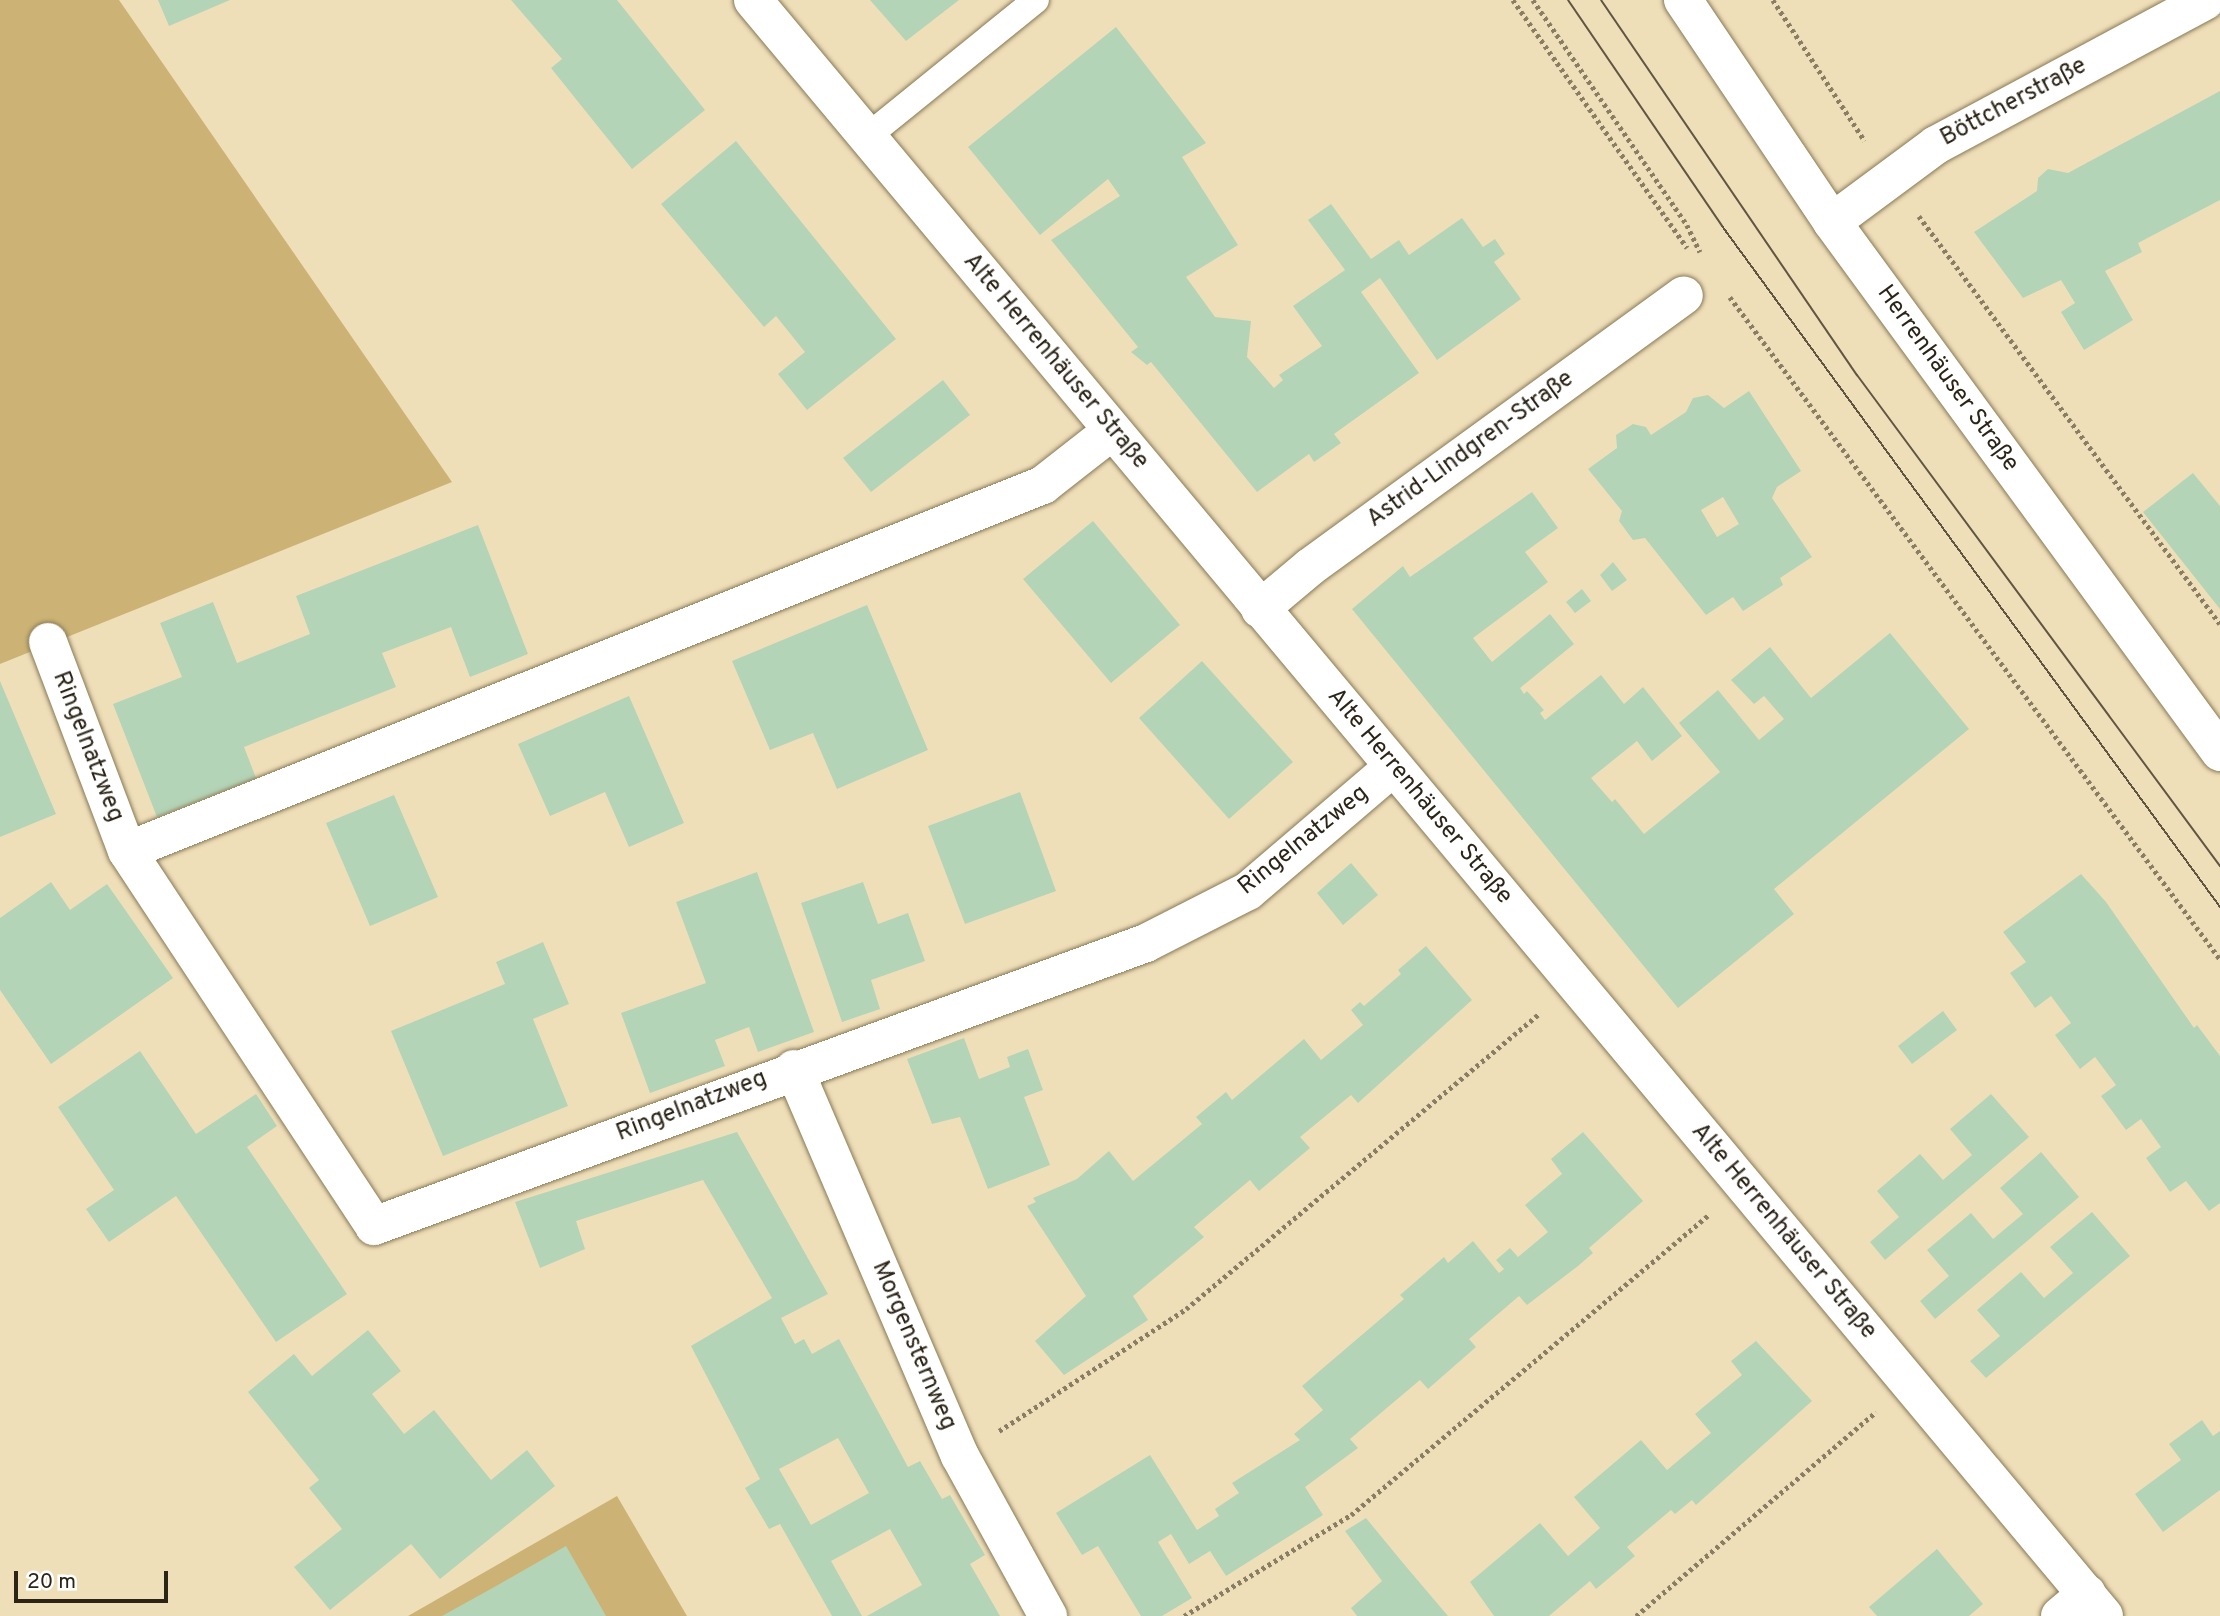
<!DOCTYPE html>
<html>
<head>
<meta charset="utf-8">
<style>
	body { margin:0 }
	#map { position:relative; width:2220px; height:1616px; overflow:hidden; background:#efdfb9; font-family:Overpass,sans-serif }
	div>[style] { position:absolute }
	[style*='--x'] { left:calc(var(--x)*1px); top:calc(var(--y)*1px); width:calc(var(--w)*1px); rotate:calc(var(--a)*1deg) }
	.green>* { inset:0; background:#ccb375 }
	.building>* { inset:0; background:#b4d4b7 }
	.path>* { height:4.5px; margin-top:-2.25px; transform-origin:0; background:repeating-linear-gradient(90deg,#897e64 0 3.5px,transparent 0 7px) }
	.roads { filter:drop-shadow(0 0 2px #887957) drop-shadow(0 0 2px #887957) }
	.service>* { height:26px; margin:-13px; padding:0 13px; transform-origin:13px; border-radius:13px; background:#fff }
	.minor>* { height:38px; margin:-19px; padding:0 19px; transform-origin:19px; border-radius:19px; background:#fff }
	.tertiary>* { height:38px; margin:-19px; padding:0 19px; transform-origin:19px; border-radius:19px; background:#fff }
	.tram>* { height:2px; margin:-1px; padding:0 1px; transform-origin:1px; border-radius:1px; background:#605642 }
	span { translate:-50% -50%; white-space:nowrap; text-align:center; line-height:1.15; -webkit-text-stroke:5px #fff; paint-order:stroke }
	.street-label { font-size:24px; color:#2c2517 }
	.scale { position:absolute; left:14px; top:1571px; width:154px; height:32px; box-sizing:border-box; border:4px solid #2c2517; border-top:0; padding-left:9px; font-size:21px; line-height:24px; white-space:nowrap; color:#2c2517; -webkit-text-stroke:5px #fff; paint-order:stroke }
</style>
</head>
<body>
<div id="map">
	<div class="green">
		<i style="clip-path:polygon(0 0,119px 0,452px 482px,0 664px)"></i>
		<i style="clip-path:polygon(617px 1496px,687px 1616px,408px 1616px)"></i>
	</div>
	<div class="building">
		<i style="clip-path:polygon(158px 0,230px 0,169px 26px)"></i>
		<i style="clip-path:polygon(511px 0,617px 0,705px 110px,632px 169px,551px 68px,562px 59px)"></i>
		<i style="clip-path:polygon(870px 0,959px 0,906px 41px)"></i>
		<i style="clip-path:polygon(1116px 27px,1206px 143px,1182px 157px,1238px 245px,1186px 277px,1215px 317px,1251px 321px,1247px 357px,1274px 388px,1283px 380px,1279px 375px,1322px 346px,1293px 306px,1345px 270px,1308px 220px,1331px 204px,1371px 259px,1399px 240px,1409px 255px,1462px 218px,1483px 247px,1495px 239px,1505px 254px,1494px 262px,1521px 299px,1437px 360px,1380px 278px,1361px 292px,1419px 373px,1334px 434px,1341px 443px,1314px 462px,1309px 454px,1257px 492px,1151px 362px,1147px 365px,1131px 352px,1138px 347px,1051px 240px,1120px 196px,1108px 179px,1040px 235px,968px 147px)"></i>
		<i style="clip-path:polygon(2220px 91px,2220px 200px,2138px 243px,2142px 252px,2105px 271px,2133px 320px,2084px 350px,2061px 312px,2075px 303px,2061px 280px,2023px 298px,1974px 232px,2037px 191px,2038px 178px,2048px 169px,2068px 173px)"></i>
		<i style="clip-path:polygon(736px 141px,896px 339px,807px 410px,778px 374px,805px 352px,776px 316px,764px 327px,661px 204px)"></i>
		<i style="clip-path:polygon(943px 380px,970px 415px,871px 492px,843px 458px)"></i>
		<i style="clip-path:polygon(evenodd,1749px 391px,1801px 471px,1777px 487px,1772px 498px,1812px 557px,1780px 578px,1783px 585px,1743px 611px,1733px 597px,1706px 615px,1645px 538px,1633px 540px,1619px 521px,1622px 511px,1588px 469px,1617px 448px,1616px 435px,1633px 424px,1646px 427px,1651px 435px,1686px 412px,1693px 398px,1708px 395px,1724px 408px,1749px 391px,1723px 497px,1739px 524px,1717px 537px,1701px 510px,1723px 497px)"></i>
		<i style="clip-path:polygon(2193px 473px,2220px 506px,2220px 609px,2143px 512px)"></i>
		<i style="clip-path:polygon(1532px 492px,1558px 528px,1525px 552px,1548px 582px,1473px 638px,1492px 662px,1550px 614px,1574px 644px,1520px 688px,1524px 694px,1527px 691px,1544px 710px,1540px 713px,1545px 720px,1601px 675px,1624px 704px,1643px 687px,1682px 736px,1652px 761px,1637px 741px,1591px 778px,1612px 802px,1615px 799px,1644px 834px,1720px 772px,1679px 723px,1718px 690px,1759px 740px,1784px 719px,1764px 696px,1754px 704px,1731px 680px,1770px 647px,1811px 698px,1890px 633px,1969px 729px,1774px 889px,1794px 914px,1678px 1008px,1352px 609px,1403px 566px,1410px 577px)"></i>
		<i style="clip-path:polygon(1093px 521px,1180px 625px,1111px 683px,1023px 579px)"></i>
		<i style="clip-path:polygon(478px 525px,528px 654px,470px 677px,451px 627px,382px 653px,396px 687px,244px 747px,256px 778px,157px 817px,113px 704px,182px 677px,160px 623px,213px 602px,237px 663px,310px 634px,296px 596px)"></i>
		<i style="clip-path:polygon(1613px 562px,1627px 580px,1612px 591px,1600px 575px)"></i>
		<i style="clip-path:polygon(1582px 589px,1591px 601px,1575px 613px,1566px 602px)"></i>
		<i style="clip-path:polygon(867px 605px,928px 750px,837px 789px,813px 733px,770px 750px,732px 661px)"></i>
		<i style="clip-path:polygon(1202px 661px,1293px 762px,1229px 819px,1139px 718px)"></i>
		<i style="clip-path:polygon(0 681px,56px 814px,0 837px)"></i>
		<i style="clip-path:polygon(629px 696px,684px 823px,629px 847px,605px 792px,550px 816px,518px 744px)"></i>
		<i style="clip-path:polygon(1020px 792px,1056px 891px,965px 924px,928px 826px)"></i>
		<i style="clip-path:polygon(394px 795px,438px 897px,370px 926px,326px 823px)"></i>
		<i style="clip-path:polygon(1351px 863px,1378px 895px,1343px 925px,1317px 893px)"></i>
		<i style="clip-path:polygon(757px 872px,814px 1032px,758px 1052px,749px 1027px,715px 1040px,725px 1066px,650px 1093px,621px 1013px,706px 983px,676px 902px)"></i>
		<i style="clip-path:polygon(2081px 874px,2106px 902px,2194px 1028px,2197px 1025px,2220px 1056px,2220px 1203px,2209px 1211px,2186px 1181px,2170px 1192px,2146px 1158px,2161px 1147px,2141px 1119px,2126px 1130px,2101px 1096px,2116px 1085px,2095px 1057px,2080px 1069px,2055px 1035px,2071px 1023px,2051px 996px,2035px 1008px,2010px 973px,2026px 962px,2003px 932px)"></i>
		<i style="clip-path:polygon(51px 882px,70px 910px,107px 884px,173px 978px,51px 1064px,0 990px,0 918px)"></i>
		<i style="clip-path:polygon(863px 882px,878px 924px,908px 913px,925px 961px,871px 980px,880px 1009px,842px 1022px,801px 903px)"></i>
		<i style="clip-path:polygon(543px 942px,569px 1004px,533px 1019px,568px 1106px,443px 1156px,391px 1031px,505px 984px,496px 962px)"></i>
		<i style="clip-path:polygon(1426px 946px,1472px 1000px,1358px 1103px,1351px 1095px,1300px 1137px,1310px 1148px,1259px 1191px,1250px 1180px,1194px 1227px,1204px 1237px,1133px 1296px,1148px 1320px,1064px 1375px,1035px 1341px,1086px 1296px,1027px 1206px,1036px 1202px,1033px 1198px,1077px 1179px,1109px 1151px,1133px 1181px,1202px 1124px,1196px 1117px,1226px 1092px,1232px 1100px,1304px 1039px,1321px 1060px,1363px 1025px,1351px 1010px,1360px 1002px,1364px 1006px,1401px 974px,1398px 970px)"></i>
		<i style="clip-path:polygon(1943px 1011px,1957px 1030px,1912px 1064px,1898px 1046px)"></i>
		<i style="clip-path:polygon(964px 1038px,979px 1079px,1010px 1067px,1007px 1057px,1028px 1049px,1043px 1090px,1024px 1097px,1050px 1165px,988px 1189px,960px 1117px,932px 1124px,907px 1059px)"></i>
		<i style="clip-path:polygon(140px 1051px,196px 1134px,256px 1094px,277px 1126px,247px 1147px,347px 1294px,276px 1342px,176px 1196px,109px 1242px,86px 1209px,114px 1190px,58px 1107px)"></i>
		<i style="clip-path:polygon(1991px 1094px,2029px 1137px,1885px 1260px,1870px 1242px,1899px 1217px,1877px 1191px,1920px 1154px,1943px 1180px,1972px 1155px,1950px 1129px)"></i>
		<i style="clip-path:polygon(evenodd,737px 1132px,828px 1294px,781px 1318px,795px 1344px,804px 1339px,812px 1354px,839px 1339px,908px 1467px,920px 1461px,942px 1499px,950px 1495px,985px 1555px,970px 1564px,1000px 1616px,867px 1616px,922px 1585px,890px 1529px,831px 1561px,862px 1616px,832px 1616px,780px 1524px,769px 1529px,745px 1488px,760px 1479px,691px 1346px,772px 1298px,703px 1180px,576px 1221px,585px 1249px,540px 1268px,515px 1202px,737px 1132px,838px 1438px,869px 1493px,811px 1525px,779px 1469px,838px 1438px)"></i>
		<i style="clip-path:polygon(1583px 1132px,1643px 1201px,1589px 1248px,1593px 1253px,1578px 1266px,1527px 1305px,1519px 1296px,1469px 1339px,1476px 1347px,1428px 1389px,1420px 1380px,1350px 1439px,1358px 1448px,1305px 1487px,1323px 1515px,1226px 1576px,1210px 1551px,1189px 1564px,1171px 1534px,1158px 1542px,1192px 1598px,1162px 1616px,1141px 1616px,1098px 1546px,1082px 1555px,1056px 1513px,1150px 1455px,1197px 1530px,1219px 1516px,1215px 1509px,1239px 1493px,1232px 1483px,1300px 1440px,1294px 1434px,1323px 1410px,1302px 1386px,1404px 1299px,1400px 1295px,1444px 1257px,1448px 1263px,1473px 1241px,1499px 1273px,1504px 1269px,1496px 1260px,1510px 1248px,1518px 1257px,1548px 1232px,1525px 1205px,1562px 1174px,1551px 1159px)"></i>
		<i style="clip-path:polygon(2041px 1152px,2079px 1197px,1935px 1319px,1920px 1301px,1949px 1276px,1927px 1250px,1971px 1213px,1993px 1239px,2023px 1214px,2000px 1188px)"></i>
		<i style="clip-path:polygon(2092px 1212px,2130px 1256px,1986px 1378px,1970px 1361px,2000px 1336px,1977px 1310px,2021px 1272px,2044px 1298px,2073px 1273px,2050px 1247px)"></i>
		<i style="clip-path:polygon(368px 1330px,401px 1371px,372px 1394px,404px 1434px,434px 1410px,491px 1480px,527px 1450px,555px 1486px,440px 1579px,411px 1544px,330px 1610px,294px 1567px,342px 1529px,309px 1488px,319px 1480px,248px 1392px,294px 1354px,312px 1376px)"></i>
		<i style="clip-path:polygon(1756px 1341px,1812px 1401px,1696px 1505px,1692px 1500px,1675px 1514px,1671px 1510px,1627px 1547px,1635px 1556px,1596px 1589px,1590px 1581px,1549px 1616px,1494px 1616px,1470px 1582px,1540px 1523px,1568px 1556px,1600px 1528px,1574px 1497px,1641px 1440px,1667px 1470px,1711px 1433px,1695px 1414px,1742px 1375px,1731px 1361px)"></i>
		<i style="clip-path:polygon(2202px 1420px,2213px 1436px,2220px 1431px,2220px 1490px,2163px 1532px,2135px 1494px,2181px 1460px,2169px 1444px)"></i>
		<i style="clip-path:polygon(1366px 1518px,1403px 1563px,1448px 1616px,1357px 1616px,1351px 1608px,1382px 1581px,1345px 1531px)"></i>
		<i style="clip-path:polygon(566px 1546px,606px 1616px,442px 1616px,498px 1585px)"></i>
		<i style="clip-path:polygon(1937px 1549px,1983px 1604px,1969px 1616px,1877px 1616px,1869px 1607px)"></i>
	</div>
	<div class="path">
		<i style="--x:1513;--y:0;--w:303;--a:54.9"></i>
		<i style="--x:1533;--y:0;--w:273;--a:55.6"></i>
		<i style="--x:1687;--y:225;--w:30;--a:64"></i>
		<i style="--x:1773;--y:0;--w:168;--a:56.9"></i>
		<i style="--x:1919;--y:216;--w:507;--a:53.58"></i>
		<i style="--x:1730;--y:297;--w:824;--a:53.49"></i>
		<i style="--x:999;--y:1431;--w:223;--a:-33.1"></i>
		<i style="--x:1186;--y:1309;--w:461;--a:-39.9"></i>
		<i style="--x:1184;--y:1616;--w:195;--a:-31.2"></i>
		<i style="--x:1351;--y:1515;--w:466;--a:-40"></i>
		<i style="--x:1636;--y:1616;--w:315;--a:-40.4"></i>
	</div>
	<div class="roads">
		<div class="service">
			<i style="--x:868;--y:136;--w:216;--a:-39"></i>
		</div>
		<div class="minor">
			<i style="--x:753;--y:0;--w:2106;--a:50.1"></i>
			<i style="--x:1832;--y:222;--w:129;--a:-36.5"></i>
			<i style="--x:1936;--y:145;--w:306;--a:-28.2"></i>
			<i style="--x:1112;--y:431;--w:88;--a:142"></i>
			<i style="--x:1043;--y:485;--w:986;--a:158.22"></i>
			<i style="--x:127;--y:851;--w:449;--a:56.6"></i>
			<i style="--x:374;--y:1226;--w:822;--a:-20.13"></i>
			<i style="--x:1146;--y:943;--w:114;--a:-27"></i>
			<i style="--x:1248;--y:891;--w:191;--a:-40.5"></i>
			<i style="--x:1260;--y:609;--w:65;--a:-40"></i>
			<i style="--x:1310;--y:567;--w:462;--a:-36"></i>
			<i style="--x:48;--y:642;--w:223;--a:69.3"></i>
			<i style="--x:794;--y:1069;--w:421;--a:66.8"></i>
			<i style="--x:960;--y:1456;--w:183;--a:61.2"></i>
			<i style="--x:2060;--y:1616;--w:35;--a:-40"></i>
		</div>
		<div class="tertiary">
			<i style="--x:1683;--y:0;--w:267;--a:56.1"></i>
			<i style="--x:1832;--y:222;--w:657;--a:53.79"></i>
		</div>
	</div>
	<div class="tram">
		<i style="--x:1568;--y:0;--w:273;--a:55.7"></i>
		<i style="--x:1722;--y:226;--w:844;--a:53.82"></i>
		<i style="--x:1601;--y:0;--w:454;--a:55.7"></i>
		<i style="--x:1857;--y:375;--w:611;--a:53.52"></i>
	</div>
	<div class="street-label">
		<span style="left:2014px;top:103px;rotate:-28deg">Böttcherstraße</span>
		<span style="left:1055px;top:362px;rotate:50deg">Alte Herrenhäuser Straße</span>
		<span style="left:1947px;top:379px;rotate:54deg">Herrenhäuser Straße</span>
		<span style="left:1471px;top:450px;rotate:-36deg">Astrid-Lindgren-Straße</span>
		<span style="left:87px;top:747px;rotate:69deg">Ringelnatzweg</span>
		<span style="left:1419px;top:797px;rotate:50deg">Alte Herrenhäuser Straße</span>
		<span style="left:1304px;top:841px;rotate:-39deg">Ringelnatzweg</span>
		<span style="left:692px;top:1107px;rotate:-21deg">Ringelnatzweg</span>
		<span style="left:1783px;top:1232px;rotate:50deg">Alte Herrenhäuser Straße</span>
		<span style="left:913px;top:1346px;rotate:67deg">Morgensternweg</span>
	</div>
	<div class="scale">20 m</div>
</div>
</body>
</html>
